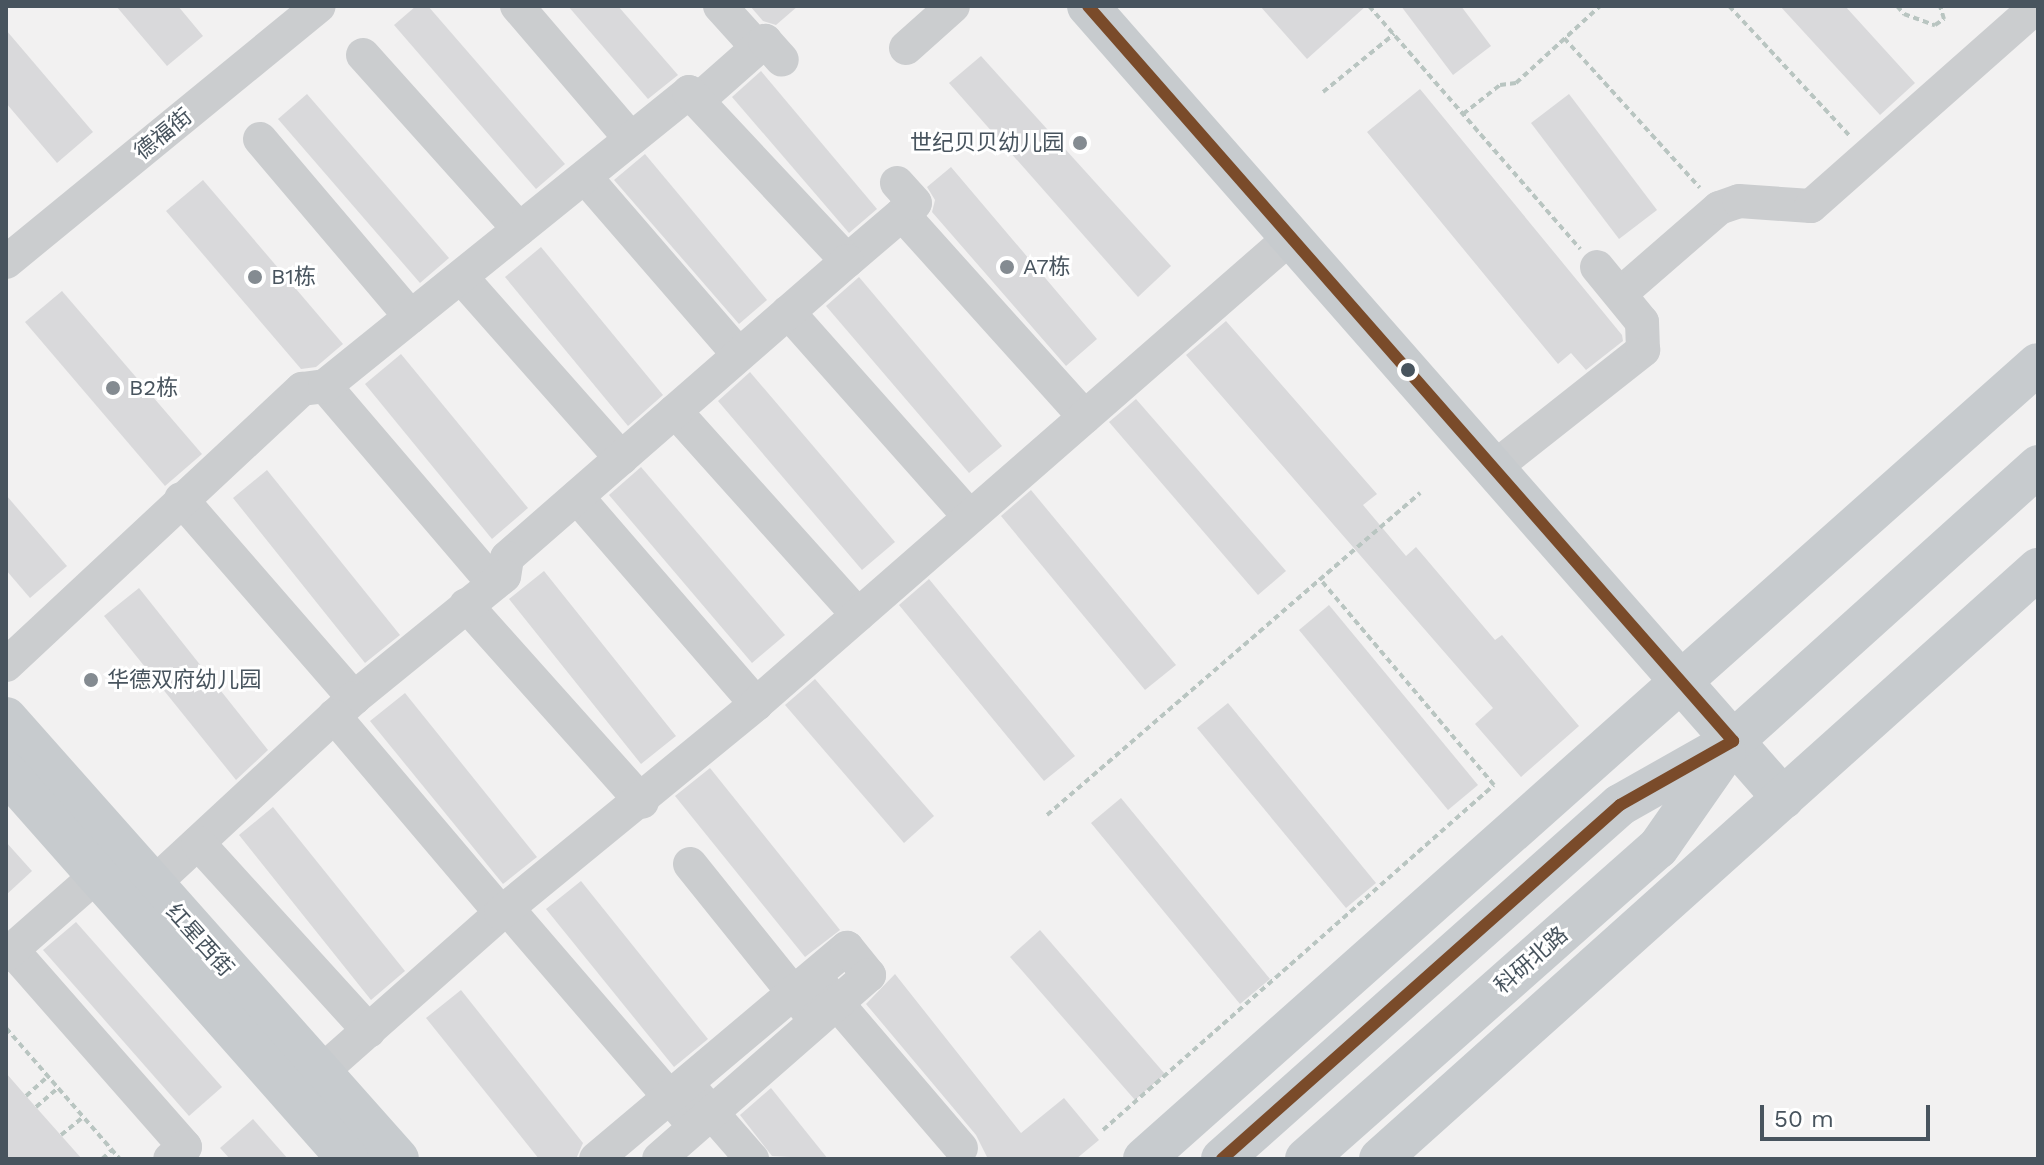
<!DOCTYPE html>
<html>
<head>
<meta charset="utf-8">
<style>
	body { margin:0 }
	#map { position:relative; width:2044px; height:1165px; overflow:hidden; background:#f2f1f1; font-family:"Work Sans","Noto Sans SC",sans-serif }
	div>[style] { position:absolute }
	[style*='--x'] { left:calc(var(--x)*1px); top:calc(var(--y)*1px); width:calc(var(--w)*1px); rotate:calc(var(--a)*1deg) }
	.building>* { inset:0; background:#d9d9db }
	.path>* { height:4px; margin-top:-2px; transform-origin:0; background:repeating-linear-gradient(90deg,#b9c5c1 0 6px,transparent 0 10px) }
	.minor>* { height:34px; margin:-17px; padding:0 17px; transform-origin:17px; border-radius:17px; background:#cbcdcf }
	.major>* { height:42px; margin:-21px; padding:0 21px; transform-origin:21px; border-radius:21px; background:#c7cbce }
	.bus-1>* { height:12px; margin:-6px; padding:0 6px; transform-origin:6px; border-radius:6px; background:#7a4b2a }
	.dots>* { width:22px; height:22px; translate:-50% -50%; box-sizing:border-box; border:4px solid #fff; border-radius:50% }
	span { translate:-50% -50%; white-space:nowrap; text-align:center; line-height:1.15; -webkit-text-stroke:6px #fff; paint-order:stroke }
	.street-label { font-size:22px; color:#48545e }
	.poi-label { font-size:22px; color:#48545e }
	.right { translate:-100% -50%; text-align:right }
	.left { translate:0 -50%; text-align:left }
	.frame { position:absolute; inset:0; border:8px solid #48545e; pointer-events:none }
	.scale { position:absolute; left:1760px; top:1105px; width:170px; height:36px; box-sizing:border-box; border:4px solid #48545e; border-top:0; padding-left:10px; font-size:24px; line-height:28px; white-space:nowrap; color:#48545e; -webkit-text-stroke:6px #fff; paint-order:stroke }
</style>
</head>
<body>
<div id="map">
	<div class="building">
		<i style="clip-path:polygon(116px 6px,178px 6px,203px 36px,167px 66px)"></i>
		<i style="clip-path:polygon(416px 6px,428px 6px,565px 164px,536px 189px,394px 25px)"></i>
		<i style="clip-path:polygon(568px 6px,618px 6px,678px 75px,648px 99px)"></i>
		<i style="clip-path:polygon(750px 6px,798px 6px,776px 25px,763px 21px)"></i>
		<i style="clip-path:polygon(1260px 6px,1366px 6px,1307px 59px)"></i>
		<i style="clip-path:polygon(1401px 6px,1461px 6px,1491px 46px,1453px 75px)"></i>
		<i style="clip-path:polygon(1780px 6px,1845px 6px,1915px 83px,1880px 115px)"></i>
		<i style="clip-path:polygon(6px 30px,93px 132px,57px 163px,6px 103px)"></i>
		<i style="clip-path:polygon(981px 56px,1171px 266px,1138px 297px,949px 83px)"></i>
		<i style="clip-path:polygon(761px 71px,877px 209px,849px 233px,732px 97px)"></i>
		<i style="clip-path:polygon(1420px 89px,1622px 335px,1623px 341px,1586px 370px,1571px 353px,1558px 364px,1367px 132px)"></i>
		<i style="clip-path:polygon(307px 94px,449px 258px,420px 283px,278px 119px)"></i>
		<i style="clip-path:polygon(1569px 94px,1657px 210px,1619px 239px,1531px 123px)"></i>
		<i style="clip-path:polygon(645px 154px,767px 300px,739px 324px,614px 180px)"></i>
		<i style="clip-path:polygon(951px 167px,1097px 339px,1066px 366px,932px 212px,935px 200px,927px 187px)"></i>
		<i style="clip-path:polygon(203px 180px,343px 344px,316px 367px,301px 369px,166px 211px)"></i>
		<i style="clip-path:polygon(541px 247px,663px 395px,628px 426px,505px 277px)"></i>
		<i style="clip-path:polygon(859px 277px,1002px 446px,969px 473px,826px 306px)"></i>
		<i style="clip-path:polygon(62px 291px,202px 454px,165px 486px,25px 322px)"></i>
		<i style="clip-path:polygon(1226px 321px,1377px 494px,1363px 505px,1406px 556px,1416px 547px,1495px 640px,1502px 635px,1579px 726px,1521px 777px,1475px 724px,1493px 708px,1186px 355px)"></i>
		<i style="clip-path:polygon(401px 354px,528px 508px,492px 539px,365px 384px)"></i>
		<i style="clip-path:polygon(750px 372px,895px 542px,862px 570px,718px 401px)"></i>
		<i style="clip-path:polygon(1136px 399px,1286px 571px,1258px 595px,1109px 422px)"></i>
		<i style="clip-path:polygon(641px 467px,785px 635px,752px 663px,609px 495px)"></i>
		<i style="clip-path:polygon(267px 470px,400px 635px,365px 663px,233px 498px)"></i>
		<i style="clip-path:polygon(1031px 490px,1176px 665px,1145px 690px,1001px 516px)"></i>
		<i style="clip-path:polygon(6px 495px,67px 566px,30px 598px,6px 570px)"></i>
		<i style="clip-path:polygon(544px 571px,676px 736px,641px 764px,509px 599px)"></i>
		<i style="clip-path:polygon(929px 579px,1075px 756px,1044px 781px,899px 605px)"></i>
		<i style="clip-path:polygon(139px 588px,268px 750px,236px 780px,104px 616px)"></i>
		<i style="clip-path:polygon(1329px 605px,1478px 785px,1448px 810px,1299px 630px)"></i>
		<i style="clip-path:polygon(815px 679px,934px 816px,904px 843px,785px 705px)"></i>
		<i style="clip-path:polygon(405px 693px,537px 857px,503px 884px,370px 721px)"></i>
		<i style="clip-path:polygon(1228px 703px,1376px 883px,1346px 908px,1197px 728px)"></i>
		<i style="clip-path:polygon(710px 768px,840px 930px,805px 957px,675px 796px)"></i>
		<i style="clip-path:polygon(1121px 798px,1270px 979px,1240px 1004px,1091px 823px)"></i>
		<i style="clip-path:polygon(273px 807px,405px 971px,371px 1000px,239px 835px)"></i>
		<i style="clip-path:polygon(6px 842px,32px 871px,6px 895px)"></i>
		<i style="clip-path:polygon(581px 881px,708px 1039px,674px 1067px,546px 909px)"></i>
		<i style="clip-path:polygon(76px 922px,222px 1087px,189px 1116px,43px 950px)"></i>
		<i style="clip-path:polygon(1040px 930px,1165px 1074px,1135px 1100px,1010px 957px)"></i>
		<i style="clip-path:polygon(895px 974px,1021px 1133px,1064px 1098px,1099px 1140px,1076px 1159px,988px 1159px,976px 1135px,866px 1004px)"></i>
		<i style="clip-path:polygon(461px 990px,583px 1143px,576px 1159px,539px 1159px,426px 1018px)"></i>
		<i style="clip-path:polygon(6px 1073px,26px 1096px,82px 1159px,6px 1159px)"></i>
		<i style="clip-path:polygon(771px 1088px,828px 1159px,772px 1156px,740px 1115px)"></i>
		<i style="clip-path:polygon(253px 1119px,288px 1159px,230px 1159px,220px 1148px)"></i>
	</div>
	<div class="path">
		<i style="--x:1369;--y:6;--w:322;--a:49"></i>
		<i style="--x:1729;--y:6;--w:178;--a:47.1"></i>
		<i style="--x:1897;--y:6;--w:11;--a:49"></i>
		<i style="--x:1904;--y:14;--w:33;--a:20"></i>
		<i style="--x:1935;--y:25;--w:11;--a:-34"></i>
		<i style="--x:1944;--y:19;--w:14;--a:-107"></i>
		<i style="--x:1564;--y:38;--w:202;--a:47.8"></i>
		<i style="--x:1323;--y:92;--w:92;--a:-39.2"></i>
		<i style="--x:1463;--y:114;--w:47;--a:-38.1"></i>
		<i style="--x:1500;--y:85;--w:16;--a:-7"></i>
		<i style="--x:1516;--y:83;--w:114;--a:-42.5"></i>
		<i style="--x:1047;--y:815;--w:493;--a:-40.8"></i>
		<i style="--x:6;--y:1028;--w:174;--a:49"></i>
		<i style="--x:26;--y:1096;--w:30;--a:-42"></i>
		<i style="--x:36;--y:1107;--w:29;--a:-41"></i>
		<i style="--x:1103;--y:1130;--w:521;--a:-41.42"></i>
		<i style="--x:1494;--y:785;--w:270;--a:-130.2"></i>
		<i style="--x:61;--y:1135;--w:28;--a:-39"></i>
		<i style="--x:102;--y:1159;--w:13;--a:-42"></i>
	</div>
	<div class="minor">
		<i style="--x:517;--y:6;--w:175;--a:49.4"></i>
		<i style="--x:720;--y:6;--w:57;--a:47.9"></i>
		<i style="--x:906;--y:48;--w:63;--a:-41.8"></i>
		<i style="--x:363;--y:55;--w:234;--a:48.1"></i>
		<i style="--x:697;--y:101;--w:91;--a:-41.4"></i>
		<i style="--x:765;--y:41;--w:25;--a:48"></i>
		<i style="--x:260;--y:139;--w:233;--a:49.7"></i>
		<i style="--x:585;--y:177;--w:235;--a:49.1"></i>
		<i style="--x:902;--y:214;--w:273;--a:48"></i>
		<i style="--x:847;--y:261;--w:89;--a:-40.5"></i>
		<i style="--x:915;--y:203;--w:27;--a:-132"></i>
		<i style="--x:6;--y:262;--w:404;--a:-39.3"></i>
		<i style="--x:461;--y:277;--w:242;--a:48.5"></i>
		<i style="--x:1620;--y:294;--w:131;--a:-41"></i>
		<i style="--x:1719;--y:208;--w:21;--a:-19"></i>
		<i style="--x:1739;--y:201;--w:72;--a:4"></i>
		<i style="--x:1811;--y:206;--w:302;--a:-41.5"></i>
		<i style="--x:788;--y:312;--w:274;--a:48.4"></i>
		<i style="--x:325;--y:386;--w:260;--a:49.5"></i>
		<i style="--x:675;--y:411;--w:274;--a:48.1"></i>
		<i style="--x:1495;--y:467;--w:189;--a:-38.3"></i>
		<i style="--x:1643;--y:350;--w:28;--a:-92"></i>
		<i style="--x:1642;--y:322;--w:71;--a:-129.3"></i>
		<i style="--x:577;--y:497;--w:274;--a:49.1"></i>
		<i style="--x:181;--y:499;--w:264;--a:49"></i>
		<i style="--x:466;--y:605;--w:264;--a:48.2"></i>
		<i style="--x:6;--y:665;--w:405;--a:-43"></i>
		<i style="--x:302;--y:389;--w:23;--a:-7"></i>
		<i style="--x:325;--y:386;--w:468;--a:-38.9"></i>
		<i style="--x:689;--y:92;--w:231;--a:46.9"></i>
		<i style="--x:847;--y:261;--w:451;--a:138.9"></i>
		<i style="--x:507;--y:558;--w:18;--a:99"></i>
		<i style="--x:504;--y:576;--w:193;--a:140.9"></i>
		<i style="--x:354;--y:698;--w:277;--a:137.2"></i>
		<i style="--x:334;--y:716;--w:258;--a:49.7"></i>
		<i style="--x:198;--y:843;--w:254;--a:47.7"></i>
		<i style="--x:690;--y:864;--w:189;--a:51.2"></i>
		<i style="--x:507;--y:908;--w:272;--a:49.3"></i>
		<i style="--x:12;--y:950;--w:262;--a:48.7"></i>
		<i style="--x:185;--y:1147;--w:19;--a:141"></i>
		<i style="--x:6;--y:955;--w:121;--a:-41.3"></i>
		<i style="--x:823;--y:987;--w:212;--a:49.4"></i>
		<i style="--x:320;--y:1073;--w:242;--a:-41.5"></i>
		<i style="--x:501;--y:913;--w:330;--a:-39.3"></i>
		<i style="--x:756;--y:704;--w:710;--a:-41.12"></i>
		<i style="--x:697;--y:1096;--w:84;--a:48.9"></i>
		<i style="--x:596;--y:1159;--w:328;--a:-40.1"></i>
		<i style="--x:847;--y:948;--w:35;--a:51"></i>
		<i style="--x:869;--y:975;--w:279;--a:138.8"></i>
	</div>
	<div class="major">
		<i style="--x:1088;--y:6;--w:1054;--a:48.73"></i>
		<i style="--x:6;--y:718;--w:590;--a:48.37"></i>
		<i style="--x:6;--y:772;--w:516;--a:48.53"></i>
		<i style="--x:1144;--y:1159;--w:1196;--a:-41.65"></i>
		<i style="--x:1222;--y:1159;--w:533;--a:-41.65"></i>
		<i style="--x:1620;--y:805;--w:130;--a:-29.5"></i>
		<i style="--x:1733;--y:741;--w:411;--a:-42"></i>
		<i style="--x:1306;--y:1159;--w:470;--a:-41.5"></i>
		<i style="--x:1658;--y:848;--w:117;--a:-55.1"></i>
		<i style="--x:1380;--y:1159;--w:884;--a:-41.88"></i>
	</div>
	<div class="bus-1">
		<i style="--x:1088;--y:6;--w:978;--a:48.73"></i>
		<i style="--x:1222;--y:1159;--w:533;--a:-41.65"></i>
		<i style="--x:1620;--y:805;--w:130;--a:-29.5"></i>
	</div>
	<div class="dots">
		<i style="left:1080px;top:143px;background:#848b91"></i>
		<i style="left:1007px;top:267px;background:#848b91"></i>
		<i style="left:255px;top:277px;background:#848b91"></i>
		<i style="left:1408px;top:370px;background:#48545e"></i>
		<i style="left:113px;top:388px;background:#848b91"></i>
		<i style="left:91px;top:680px;background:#848b91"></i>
	</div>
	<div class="street-label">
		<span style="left:163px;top:134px;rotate:-39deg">德福街</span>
		<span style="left:200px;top:940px;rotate:48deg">红星西街</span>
		<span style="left:1531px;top:960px;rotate:-41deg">科研北路</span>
	</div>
	<div class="poi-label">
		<span class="right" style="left:1064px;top:143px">世纪贝贝幼儿园</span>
		<span class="left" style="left:1023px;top:267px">A7栋</span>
		<span class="left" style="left:271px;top:277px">B1栋</span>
		<span class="left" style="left:129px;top:388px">B2栋</span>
		<span class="left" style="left:107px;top:680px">华德双府幼儿园</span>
	</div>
	<div class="frame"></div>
	<div class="scale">50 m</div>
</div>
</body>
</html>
